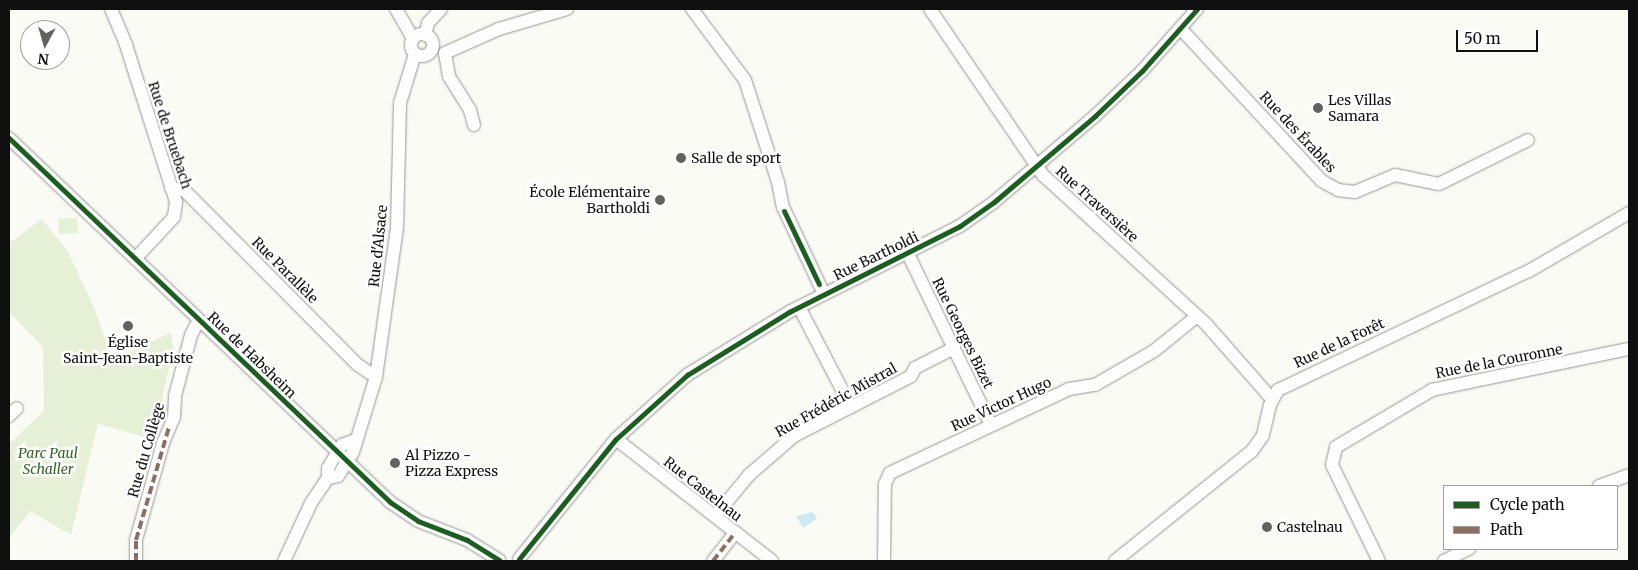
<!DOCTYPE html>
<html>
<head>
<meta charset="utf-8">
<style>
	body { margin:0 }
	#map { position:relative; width:1638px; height:570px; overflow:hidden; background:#fbfbf6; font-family:Merriweather,serif }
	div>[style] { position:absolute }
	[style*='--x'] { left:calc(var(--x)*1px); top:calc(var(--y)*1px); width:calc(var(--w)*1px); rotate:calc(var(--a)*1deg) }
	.green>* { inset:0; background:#e6f0d7 }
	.water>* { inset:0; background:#cee8f4 }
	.roads { filter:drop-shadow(0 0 1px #959593) drop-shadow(0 0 1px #959593) }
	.street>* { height:12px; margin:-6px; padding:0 6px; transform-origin:6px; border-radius:6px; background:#fefefe }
	.street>.ring { margin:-6px; padding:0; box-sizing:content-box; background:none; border:12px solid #fefefe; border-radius:50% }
	.quiet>* { height:4px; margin-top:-2px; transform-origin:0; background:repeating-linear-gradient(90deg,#8d6e63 0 8px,transparent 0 12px) }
	.cycleway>* { height:5px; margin:-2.5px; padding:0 2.5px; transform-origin:2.5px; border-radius:2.5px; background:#1b5e20 }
	.dots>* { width:14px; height:14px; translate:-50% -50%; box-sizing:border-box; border:2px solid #fff; border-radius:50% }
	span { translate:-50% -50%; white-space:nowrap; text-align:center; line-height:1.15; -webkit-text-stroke:5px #fff; paint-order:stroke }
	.poi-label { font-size:14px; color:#0f0f0f }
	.left { translate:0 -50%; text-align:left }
	.right { translate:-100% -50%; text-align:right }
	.street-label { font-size:14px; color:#0f0f0f }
	.park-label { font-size:14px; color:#336423; font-style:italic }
	.frame { position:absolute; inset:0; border:10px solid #0f0f0f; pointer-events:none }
	.legend { position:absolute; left:1443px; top:485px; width:175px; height:65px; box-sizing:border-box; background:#fff; border:1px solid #9f9f9f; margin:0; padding:6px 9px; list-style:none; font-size:15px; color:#0f0f0f }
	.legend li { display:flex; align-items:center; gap:10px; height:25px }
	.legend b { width:25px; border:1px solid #9f9f9f }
	.north { position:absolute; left:20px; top:20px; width:50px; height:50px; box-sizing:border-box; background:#fff; border:1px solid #9f9f9f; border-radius:50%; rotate:186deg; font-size:14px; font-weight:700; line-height:20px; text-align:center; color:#0f0f0f }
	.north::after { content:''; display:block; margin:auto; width:18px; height:22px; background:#626260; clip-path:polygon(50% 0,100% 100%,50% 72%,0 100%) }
	.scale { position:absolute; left:1456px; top:30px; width:82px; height:22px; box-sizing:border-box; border:2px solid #0f0f0f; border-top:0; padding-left:6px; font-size:15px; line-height:18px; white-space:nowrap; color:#0f0f0f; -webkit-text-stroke:4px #fff; paint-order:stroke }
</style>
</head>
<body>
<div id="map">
	<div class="green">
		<i style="clip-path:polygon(77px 218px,78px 233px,59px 234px,58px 219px)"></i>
		<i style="clip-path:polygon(42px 219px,67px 250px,94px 307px,112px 360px,170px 333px,174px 348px,162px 398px,169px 411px,166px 419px,156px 426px,153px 439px,98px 424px,71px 535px,30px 511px,9px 538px,9px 444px,44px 411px,43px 347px,9px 312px,9px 243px)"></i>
	</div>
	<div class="water">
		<i style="clip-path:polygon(813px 512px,817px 519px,803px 528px,796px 516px)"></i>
	</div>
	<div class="roads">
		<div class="street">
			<i style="--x:111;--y:9;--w:39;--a:67"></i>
			<i style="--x:126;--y:45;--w:165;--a:72.3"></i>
			<i style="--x:176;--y:202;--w:15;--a:98"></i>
			<i style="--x:174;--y:217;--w:57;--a:132.9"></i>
			<i style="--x:396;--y:9;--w:34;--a:60"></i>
			<i style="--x:692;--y:9;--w:89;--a:53.3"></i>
			<i style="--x:745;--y:80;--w:107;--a:72.1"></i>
			<i style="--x:778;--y:182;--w:25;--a:79"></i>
			<i style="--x:783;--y:207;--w:96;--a:64.8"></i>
			<i style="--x:930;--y:9;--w:201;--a:55.8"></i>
			<i style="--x:1043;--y:175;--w:221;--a:42.4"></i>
			<i style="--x:1206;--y:324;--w:100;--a:48.7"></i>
			<i style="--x:1181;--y:29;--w:207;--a:47.2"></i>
			<i style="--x:1322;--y:181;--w:18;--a:29"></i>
			<i style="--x:1338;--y:190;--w:17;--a:7"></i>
			<i style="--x:1355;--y:192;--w:43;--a:-23"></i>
			<i style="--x:1395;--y:175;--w:45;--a:11.6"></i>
			<i style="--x:1439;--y:184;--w:99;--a:-26.3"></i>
			<i class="ring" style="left:411px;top:34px;width:10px;height:10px"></i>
			<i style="--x:425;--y:35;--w:12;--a:-76"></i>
			<i style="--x:428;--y:23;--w:19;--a:-47"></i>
			<i style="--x:474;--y:125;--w:16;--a:-105"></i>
			<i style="--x:470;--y:110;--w:40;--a:-122"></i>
			<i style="--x:449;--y:76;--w:23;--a:-100"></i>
			<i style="--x:445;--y:53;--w:59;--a:-24"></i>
			<i style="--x:499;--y:29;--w:71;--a:-16.4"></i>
			<i style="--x:9;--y:138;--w:527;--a:43.69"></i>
			<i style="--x:390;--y:502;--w:34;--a:34"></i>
			<i style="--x:418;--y:521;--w:53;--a:21.2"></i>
			<i style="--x:467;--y:540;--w:38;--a:32"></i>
			<i style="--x:171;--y:188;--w:13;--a:9"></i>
			<i style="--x:184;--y:190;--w:247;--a:45.2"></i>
			<i style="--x:358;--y:365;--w:22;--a:34"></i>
			<i style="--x:908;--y:254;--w:190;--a:64.1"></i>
			<i style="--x:799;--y:307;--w:113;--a:62.5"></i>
			<i style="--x:9;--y:416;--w:11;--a:-45"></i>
			<i style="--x:616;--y:439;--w:198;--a:38"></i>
			<i style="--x:328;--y:478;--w:10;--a:-11"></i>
			<i style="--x:338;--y:476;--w:28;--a:-58"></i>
			<i style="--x:353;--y:452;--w:78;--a:-73"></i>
			<i style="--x:376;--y:377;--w:151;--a:-82"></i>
			<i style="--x:397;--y:227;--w:124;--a:-88.6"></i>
			<i style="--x:400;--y:103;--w:51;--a:-73"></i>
			<i style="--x:1599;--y:486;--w:32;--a:-20"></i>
			<i style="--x:715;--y:516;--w:53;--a:-50.3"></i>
			<i style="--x:749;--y:475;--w:60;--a:-40.9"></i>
			<i style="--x:794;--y:436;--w:131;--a:-27.1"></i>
			<i style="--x:911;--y:376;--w:9;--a:-63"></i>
			<i style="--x:915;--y:368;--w:44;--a:-27.1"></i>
			<i style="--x:519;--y:559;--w:154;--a:-51.1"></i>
			<i style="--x:616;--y:439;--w:96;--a:-42"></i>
			<i style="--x:687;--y:375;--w:120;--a:-31.7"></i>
			<i style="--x:789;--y:312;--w:191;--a:-26.7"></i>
			<i style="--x:960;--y:226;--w:42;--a:-35.2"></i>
			<i style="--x:994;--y:202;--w:133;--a:-40.4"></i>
			<i style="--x:1095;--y:116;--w:65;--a:-43.8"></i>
			<i style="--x:1142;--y:71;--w:83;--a:-48.4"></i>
			<i style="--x:136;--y:561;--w:21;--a:-90"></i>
			<i style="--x:136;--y:540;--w:101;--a:-74.4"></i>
			<i style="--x:163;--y:443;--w:28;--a:-67"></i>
			<i style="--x:174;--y:417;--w:21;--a:-87"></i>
			<i style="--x:175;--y:396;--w:63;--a:-75.3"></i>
			<i style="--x:191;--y:335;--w:17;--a:-62"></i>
			<i style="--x:284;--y:561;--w:64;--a:-65"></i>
			<i style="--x:311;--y:503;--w:30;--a:-56"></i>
			<i style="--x:328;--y:478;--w:10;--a:-90"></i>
			<i style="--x:328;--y:468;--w:27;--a:-59"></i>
			<i style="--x:342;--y:445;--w:14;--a:-21"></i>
			<i style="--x:713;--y:561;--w:36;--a:-52"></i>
			<i style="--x:884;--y:561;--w:77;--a:-89.3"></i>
			<i style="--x:885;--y:484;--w:12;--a:-66"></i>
			<i style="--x:890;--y:473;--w:198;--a:-25.1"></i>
			<i style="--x:1069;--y:389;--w:26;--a:-9"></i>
			<i style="--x:1095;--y:385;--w:68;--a:-30"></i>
			<i style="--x:1154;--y:351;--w:55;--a:-39.1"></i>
			<i style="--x:1115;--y:561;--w:176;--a:-38.8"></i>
			<i style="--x:1252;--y:451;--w:19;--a:-55"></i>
			<i style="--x:1263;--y:435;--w:31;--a:-77"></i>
			<i style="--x:1270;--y:405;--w:17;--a:-62"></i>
			<i style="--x:1278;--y:390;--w:278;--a:-25.4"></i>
			<i style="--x:1529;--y:271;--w:116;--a:-30.1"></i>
			<i style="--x:1379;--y:561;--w:107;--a:-116.1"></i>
			<i style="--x:1332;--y:465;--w:18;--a:-77"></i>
			<i style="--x:1336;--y:447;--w:112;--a:-30.7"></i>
			<i style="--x:1432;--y:390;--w:201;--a:-11.8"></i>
			<i style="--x:1444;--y:561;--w:28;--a:-26"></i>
		</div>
	</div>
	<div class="quiet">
		<i style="--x:136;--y:561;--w:21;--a:-90"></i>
		<i style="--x:136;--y:540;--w:118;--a:-73.7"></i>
		<i style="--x:713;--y:561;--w:36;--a:-52"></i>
	</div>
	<div class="cycleway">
		<i style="--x:9;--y:138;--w:527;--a:43.69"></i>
		<i style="--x:390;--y:502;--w:34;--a:34"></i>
		<i style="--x:418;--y:521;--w:53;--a:21.2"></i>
		<i style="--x:467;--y:540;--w:38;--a:32"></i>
		<i style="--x:784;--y:211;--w:81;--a:64.4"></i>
		<i style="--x:519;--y:559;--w:154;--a:-51.1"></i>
		<i style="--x:616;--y:439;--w:96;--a:-42"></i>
		<i style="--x:687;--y:375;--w:120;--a:-31.7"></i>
		<i style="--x:789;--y:312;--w:191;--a:-26.7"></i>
		<i style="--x:960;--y:226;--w:42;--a:-35.2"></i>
		<i style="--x:994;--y:202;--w:133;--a:-40.4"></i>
		<i style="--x:1095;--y:116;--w:65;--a:-43.8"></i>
		<i style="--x:1142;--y:71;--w:83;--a:-48.4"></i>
	</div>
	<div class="dots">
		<i style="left:1318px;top:108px;background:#626260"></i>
		<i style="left:681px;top:158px;background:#626260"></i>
		<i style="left:660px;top:200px;background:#626260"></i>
		<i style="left:128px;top:326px;background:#626260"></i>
		<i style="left:395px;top:463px;background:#626260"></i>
		<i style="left:1267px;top:527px;background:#626260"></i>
	</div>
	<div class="poi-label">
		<span class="left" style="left:1328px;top:108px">Les Villas<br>Samara</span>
		<span class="left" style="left:691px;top:158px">Salle de sport</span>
		<span class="right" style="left:650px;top:200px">École Elémentaire<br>Bartholdi</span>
		<span style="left:128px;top:350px">Église<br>Saint-Jean-Baptiste</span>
		<span class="left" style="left:405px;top:463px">Al Pizzo -<br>Pizza Express</span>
		<span class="left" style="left:1277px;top:527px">Castelnau</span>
	</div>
	<div class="street-label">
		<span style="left:1298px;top:132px;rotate:47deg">Rue des Érables</span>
		<span style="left:170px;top:135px;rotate:72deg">Rue de Bruebach</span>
		<span style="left:1097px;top:204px;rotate:42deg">Rue Traversière</span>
		<span style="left:378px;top:246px;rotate:-84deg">Rue d'Alsace</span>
		<span style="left:876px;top:256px;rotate:-26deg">Rue Bartholdi</span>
		<span style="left:285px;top:270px;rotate:45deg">Rue Parallèle</span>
		<span style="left:963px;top:333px;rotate:64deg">Rue Georges Bizet</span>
		<span style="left:1339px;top:343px;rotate:-25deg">Rue de la Forêt</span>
		<span style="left:252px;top:355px;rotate:44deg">Rue de Habsheim</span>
		<span style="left:1499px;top:361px;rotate:-11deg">Rue de la Couronne</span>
		<span style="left:836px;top:400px;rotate:-29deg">Rue Frédéric Mistral</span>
		<span style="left:1001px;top:404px;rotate:-25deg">Rue Victor Hugo</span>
		<span style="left:146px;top:450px;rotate:-74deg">Rue du Collège</span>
		<span style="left:703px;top:489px;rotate:38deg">Rue Castelnau</span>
	</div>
	<div class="park-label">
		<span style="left:48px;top:461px">Parc Paul<br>Schaller</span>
	</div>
	<div class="frame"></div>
	<ul class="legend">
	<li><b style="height:6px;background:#1b5e20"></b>Cycle path</li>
	<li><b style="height:6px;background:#8d6e63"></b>Path</li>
	</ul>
	<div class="north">N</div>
	<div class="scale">50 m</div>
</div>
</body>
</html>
